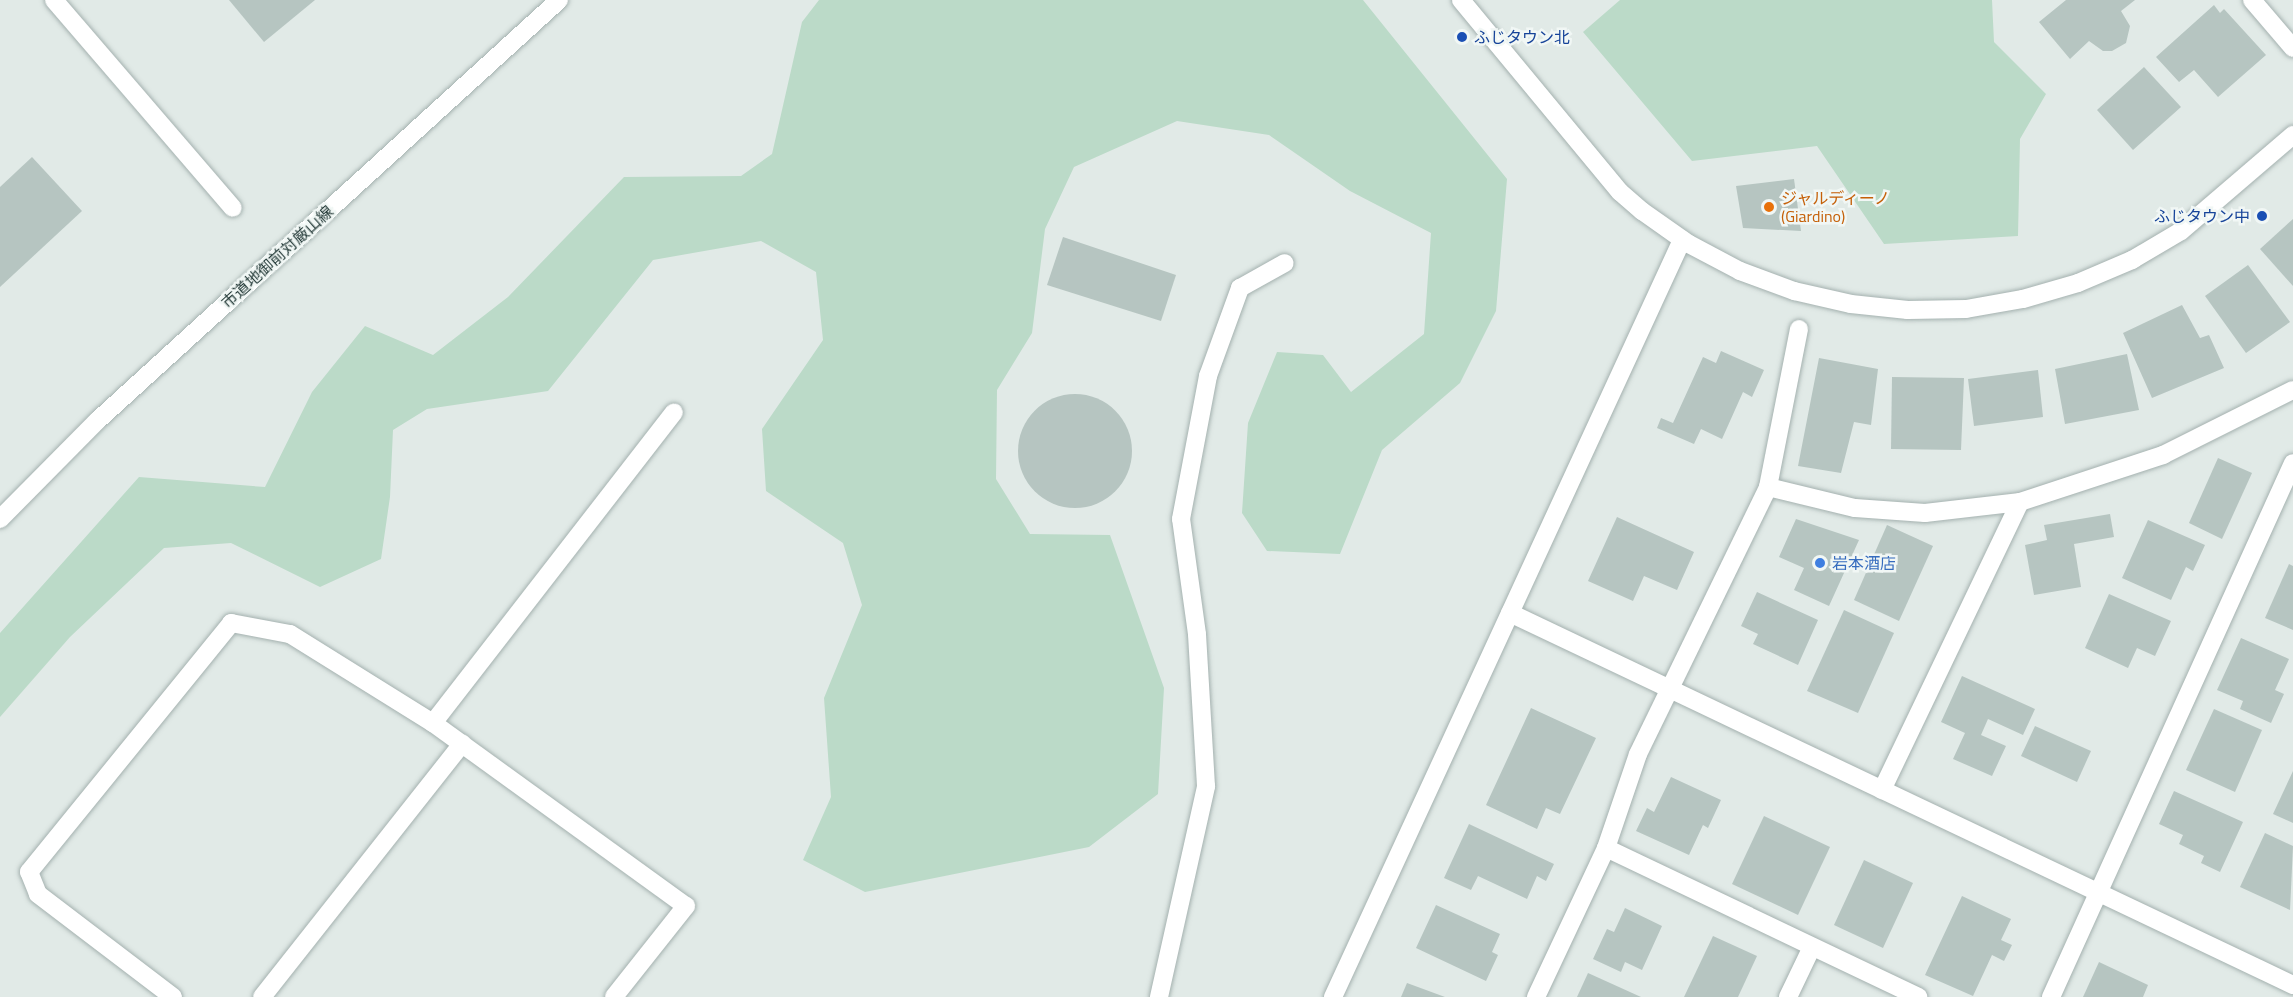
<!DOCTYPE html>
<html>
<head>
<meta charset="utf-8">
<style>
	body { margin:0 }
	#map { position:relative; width:2293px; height:997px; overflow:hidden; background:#e1eae7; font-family:"Titillium Web","Noto Sans JP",sans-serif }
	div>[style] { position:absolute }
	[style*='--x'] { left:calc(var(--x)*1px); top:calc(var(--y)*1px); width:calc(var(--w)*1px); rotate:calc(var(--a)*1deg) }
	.green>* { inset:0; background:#bbdac8 }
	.building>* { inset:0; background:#b6c5c1 }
	.round { border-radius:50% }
	.roads { filter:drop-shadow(0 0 2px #a4b1af) drop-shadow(0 0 2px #a4b1af) }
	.minor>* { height:18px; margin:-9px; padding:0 9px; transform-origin:9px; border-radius:9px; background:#fff }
	.dots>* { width:16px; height:16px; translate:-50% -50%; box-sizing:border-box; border:3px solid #f1f7f5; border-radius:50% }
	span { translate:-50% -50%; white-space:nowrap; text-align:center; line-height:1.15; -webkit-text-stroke:5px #f1f7f5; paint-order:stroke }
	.transit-label { font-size:16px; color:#164399 }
	.left { translate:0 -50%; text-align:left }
	.right { translate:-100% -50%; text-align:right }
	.food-label { font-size:16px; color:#c56008 }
	.street-label { font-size:16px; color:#233937 }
	.shop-label { font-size:16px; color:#366cbe }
</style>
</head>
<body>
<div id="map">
	<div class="green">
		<i style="clip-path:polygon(819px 0,1363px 0,1507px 179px,1496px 311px,1460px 383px,1382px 450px,1340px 554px,1267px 551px,1242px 513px,1248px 423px,1277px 352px,1323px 355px,1351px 392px,1424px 334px,1431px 233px,1350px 191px,1269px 135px,1177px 121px,1074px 167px,1045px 229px,1032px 333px,997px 390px,996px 479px,1030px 534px,1110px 535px,1164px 688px,1158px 794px,1089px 847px,865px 892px,803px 860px,831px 797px,824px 698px,862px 605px,843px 543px,766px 491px,762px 429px,823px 340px,816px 272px,761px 241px,653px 260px,548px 391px,427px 409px,393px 430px,390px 497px,381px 559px,320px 587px,231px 543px,164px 548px,70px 637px,0 717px,0 633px,139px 477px,265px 487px,312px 392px,365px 326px,433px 355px,508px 297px,624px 177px,741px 176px,772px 154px,802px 22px)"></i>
		<i style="clip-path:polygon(1620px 0,1992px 0,1994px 42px,2046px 94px,2020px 139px,2018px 236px,1884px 244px,1817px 146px,1692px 161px,1583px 32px)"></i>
	</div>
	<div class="building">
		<i style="clip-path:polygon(229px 0,315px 0,264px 42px)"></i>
		<i style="clip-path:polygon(2066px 0,2135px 0,2121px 11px,2130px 26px,2126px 43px,2112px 51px,2103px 51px,2089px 41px,2070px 59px,2039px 22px)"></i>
		<i style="clip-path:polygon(2214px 5px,2220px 13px,2224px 9px,2266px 55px,2218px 97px,2194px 70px,2179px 82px,2156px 57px)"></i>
		<i style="clip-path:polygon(2144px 67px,2181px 107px,2133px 150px,2097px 110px)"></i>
		<i style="clip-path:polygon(32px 157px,82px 211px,0 287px,0 187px)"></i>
		<i style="clip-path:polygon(1794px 179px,1801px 231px,1743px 228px,1736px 186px)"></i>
		<i style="clip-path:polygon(2293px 219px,2293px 286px,2260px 249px)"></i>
		<i style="clip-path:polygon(1063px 237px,1176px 275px,1161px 321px,1047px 285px)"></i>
		<i style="clip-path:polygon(2248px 265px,2290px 322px,2246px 353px,2205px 296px)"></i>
		<i style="clip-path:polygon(2182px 305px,2200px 338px,2209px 335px,2224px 368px,2152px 398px,2123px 333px)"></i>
		<i style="clip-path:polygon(1721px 351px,1764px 370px,1752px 397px,1743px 392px,1722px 439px,1701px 429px,1694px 444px,1657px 428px,1661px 418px,1673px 423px,1703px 357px,1716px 363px)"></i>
		<i style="clip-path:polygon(2127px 354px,2139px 410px,2065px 424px,2055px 369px)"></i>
		<i style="clip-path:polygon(1819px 358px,1878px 369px,1871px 425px,1854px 422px,1841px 473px,1798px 466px)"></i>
		<i style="clip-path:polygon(2038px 370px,2043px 417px,1974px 426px,1968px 379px)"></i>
		<i style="clip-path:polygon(1892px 377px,1964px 378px,1961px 450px,1891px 449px)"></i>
		<i class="round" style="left:1018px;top:394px;width:114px;height:114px"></i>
		<i style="clip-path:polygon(2218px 458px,2252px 473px,2222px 539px,2189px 523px)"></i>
		<i style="clip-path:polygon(2110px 514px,2114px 537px,2074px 544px,2081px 587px,2034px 595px,2025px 545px,2047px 540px,2044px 525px)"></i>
		<i style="clip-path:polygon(1617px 517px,1694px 552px,1677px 590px,1644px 576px,1633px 601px,1588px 581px)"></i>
		<i style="clip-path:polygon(1796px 519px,1859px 540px,1829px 606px,1794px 590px,1804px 568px,1779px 557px)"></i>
		<i style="clip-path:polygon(2148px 520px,2205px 545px,2193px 571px,2186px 567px,2171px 600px,2122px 578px)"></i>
		<i style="clip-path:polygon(1887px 525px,1933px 546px,1899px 621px,1854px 600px)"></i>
		<i style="clip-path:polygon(2289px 564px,2293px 566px,2293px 630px,2265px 618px)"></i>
		<i style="clip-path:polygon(1757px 592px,1818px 620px,1798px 665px,1753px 644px,1758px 634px,1741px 626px)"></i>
		<i style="clip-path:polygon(2109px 594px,2171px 621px,2155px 656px,2137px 648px,2128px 668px,2085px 648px)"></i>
		<i style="clip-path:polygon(1844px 610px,1894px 633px,1858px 713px,1807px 691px)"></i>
		<i style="clip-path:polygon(2241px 638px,2289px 659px,2275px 690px,2284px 694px,2271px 723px,2240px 709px,2243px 701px,2217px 690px)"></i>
		<i style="clip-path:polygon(1962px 676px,2035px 709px,2023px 735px,1988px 719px,1981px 735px,2006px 746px,1992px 776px,1953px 759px,1965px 733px,1941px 722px)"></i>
		<i style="clip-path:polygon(1531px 708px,1596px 738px,1560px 814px,1546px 808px,1537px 829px,1486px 805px)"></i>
		<i style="clip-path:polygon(2214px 709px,2262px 730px,2235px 792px,2186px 770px)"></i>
		<i style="clip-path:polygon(2035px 726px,2091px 751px,2077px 782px,2021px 756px)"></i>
		<i style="clip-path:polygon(2293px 771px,2293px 823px,2273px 814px)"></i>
		<i style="clip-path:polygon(1671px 777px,1721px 800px,1708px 828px,1703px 825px,1689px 855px,1636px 831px,1647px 808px,1654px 812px)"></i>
		<i style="clip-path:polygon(2174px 791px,2243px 822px,2220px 872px,2201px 863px,2204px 856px,2179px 844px,2183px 835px,2159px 824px)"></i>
		<i style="clip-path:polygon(1764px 816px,1830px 847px,1798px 915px,1732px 884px)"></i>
		<i style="clip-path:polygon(1469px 824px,1554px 864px,1546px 881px,1537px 876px,1527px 899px,1478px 876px,1471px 890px,1444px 878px)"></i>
		<i style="clip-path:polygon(2265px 833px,2293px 846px,2290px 910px,2240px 887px)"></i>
		<i style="clip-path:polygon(1864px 860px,1913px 883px,1883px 948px,1834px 925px)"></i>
		<i style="clip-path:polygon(1962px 896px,2011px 919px,2001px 940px,2012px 945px,2004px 961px,1992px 955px,1973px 996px,1925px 975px)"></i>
		<i style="clip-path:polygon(1436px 905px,1500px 934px,1492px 952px,1498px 955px,1486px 981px,1416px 948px)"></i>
		<i style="clip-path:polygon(1625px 908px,1662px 926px,1642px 970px,1625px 962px,1621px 972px,1593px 959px,1607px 929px,1614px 932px)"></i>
		<i style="clip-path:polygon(1713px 936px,1757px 956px,1738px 997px,1684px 997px)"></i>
		<i style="clip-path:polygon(2099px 962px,2148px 985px,2143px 997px,2083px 997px)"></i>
		<i style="clip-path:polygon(1588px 973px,1641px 997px,1577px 997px)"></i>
		<i style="clip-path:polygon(1407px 983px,1445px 997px,1401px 997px)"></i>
	</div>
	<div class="roads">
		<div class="minor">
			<i style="--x:54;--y:0;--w:274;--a:49.3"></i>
			<i style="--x:1461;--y:0;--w:249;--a:50.4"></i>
			<i style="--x:1620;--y:192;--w:29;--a:41"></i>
			<i style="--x:1642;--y:211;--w:57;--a:35.1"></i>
			<i style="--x:1689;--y:244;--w:58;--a:27.9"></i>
			<i style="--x:1740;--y:271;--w:58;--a:20.3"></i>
			<i style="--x:1794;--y:291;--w:58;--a:12.8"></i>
			<i style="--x:1851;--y:304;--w:57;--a:6"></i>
			<i style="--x:1908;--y:310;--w:58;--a:-1"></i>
			<i style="--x:1966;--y:309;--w:58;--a:-10"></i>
			<i style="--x:2023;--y:299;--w:57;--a:-16.2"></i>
			<i style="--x:2078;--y:283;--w:59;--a:-23.1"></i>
			<i style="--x:2132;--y:260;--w:57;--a:-30.6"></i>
			<i style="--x:2181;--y:231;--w:148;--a:-40.6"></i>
			<i style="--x:2252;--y:0;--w:63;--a:49.5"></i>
			<i style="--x:1768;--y:487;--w:89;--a:13.6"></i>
			<i style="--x:1855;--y:508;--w:70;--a:4.1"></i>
			<i style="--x:1925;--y:513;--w:96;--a:-6.6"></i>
			<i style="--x:2020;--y:502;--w:151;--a:-18.2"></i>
			<i style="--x:2163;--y:455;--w:145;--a:-26.6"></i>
			<i style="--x:0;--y:519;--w:138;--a:-45.3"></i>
			<i style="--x:97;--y:421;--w:625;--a:-42.34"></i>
			<i style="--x:1510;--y:613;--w:867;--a:25.41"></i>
			<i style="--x:433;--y:723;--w:393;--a:-52.2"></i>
			<i style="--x:1882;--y:790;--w:319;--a:-64.4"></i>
			<i style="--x:1606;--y:848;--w:346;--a:25.5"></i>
			<i style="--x:173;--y:997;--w:170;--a:-142.7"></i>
			<i style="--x:38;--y:894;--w:24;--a:-112"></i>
			<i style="--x:29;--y:872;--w:321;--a:-50.9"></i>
			<i style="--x:231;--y:623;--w:60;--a:10.6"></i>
			<i style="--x:290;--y:634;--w:168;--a:31.9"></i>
			<i style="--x:433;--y:723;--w:312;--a:35.9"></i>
			<i style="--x:686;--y:906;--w:116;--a:128.4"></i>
			<i style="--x:262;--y:997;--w:323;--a:-51.7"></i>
			<i style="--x:1159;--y:997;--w:216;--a:-77.4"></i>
			<i style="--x:1206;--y:786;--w:152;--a:-93.4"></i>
			<i style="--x:1197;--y:634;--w:116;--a:-97.9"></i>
			<i style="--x:1181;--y:519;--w:146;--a:-79.3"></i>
			<i style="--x:1208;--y:376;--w:94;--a:-70"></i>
			<i style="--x:1240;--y:288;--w:51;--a:-29.1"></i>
			<i style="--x:1333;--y:997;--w:834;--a:-65.25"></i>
			<i style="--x:1536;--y:997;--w:165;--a:-64.8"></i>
			<i style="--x:1606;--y:848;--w:99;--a:-71.2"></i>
			<i style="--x:1638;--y:754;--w:297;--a:-64"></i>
			<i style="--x:1768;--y:487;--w:161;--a:-78.9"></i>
			<i style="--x:1788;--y:997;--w:55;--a:-64.4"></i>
			<i style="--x:2051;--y:997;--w:586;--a:-65.62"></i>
		</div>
	</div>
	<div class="dots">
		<i style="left:1462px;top:37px;background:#1a4fb4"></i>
		<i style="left:1769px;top:207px;background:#e8710a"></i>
		<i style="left:2262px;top:216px;background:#1a4fb4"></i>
		<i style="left:1820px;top:563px;background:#3f7fe0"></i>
	</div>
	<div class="transit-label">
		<span class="left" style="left:1474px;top:37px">ふじタウン北</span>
		<span class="right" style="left:2250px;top:216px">ふじタウン中</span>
	</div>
	<div class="food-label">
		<span class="left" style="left:1781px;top:207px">ジャルディーノ<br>(Giardino)</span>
	</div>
	<div class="street-label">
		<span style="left:277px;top:257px;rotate:-42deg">市道地御前対厳山線</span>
	</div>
	<div class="shop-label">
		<span class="left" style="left:1832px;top:563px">岩本酒店</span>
	</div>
</div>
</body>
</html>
